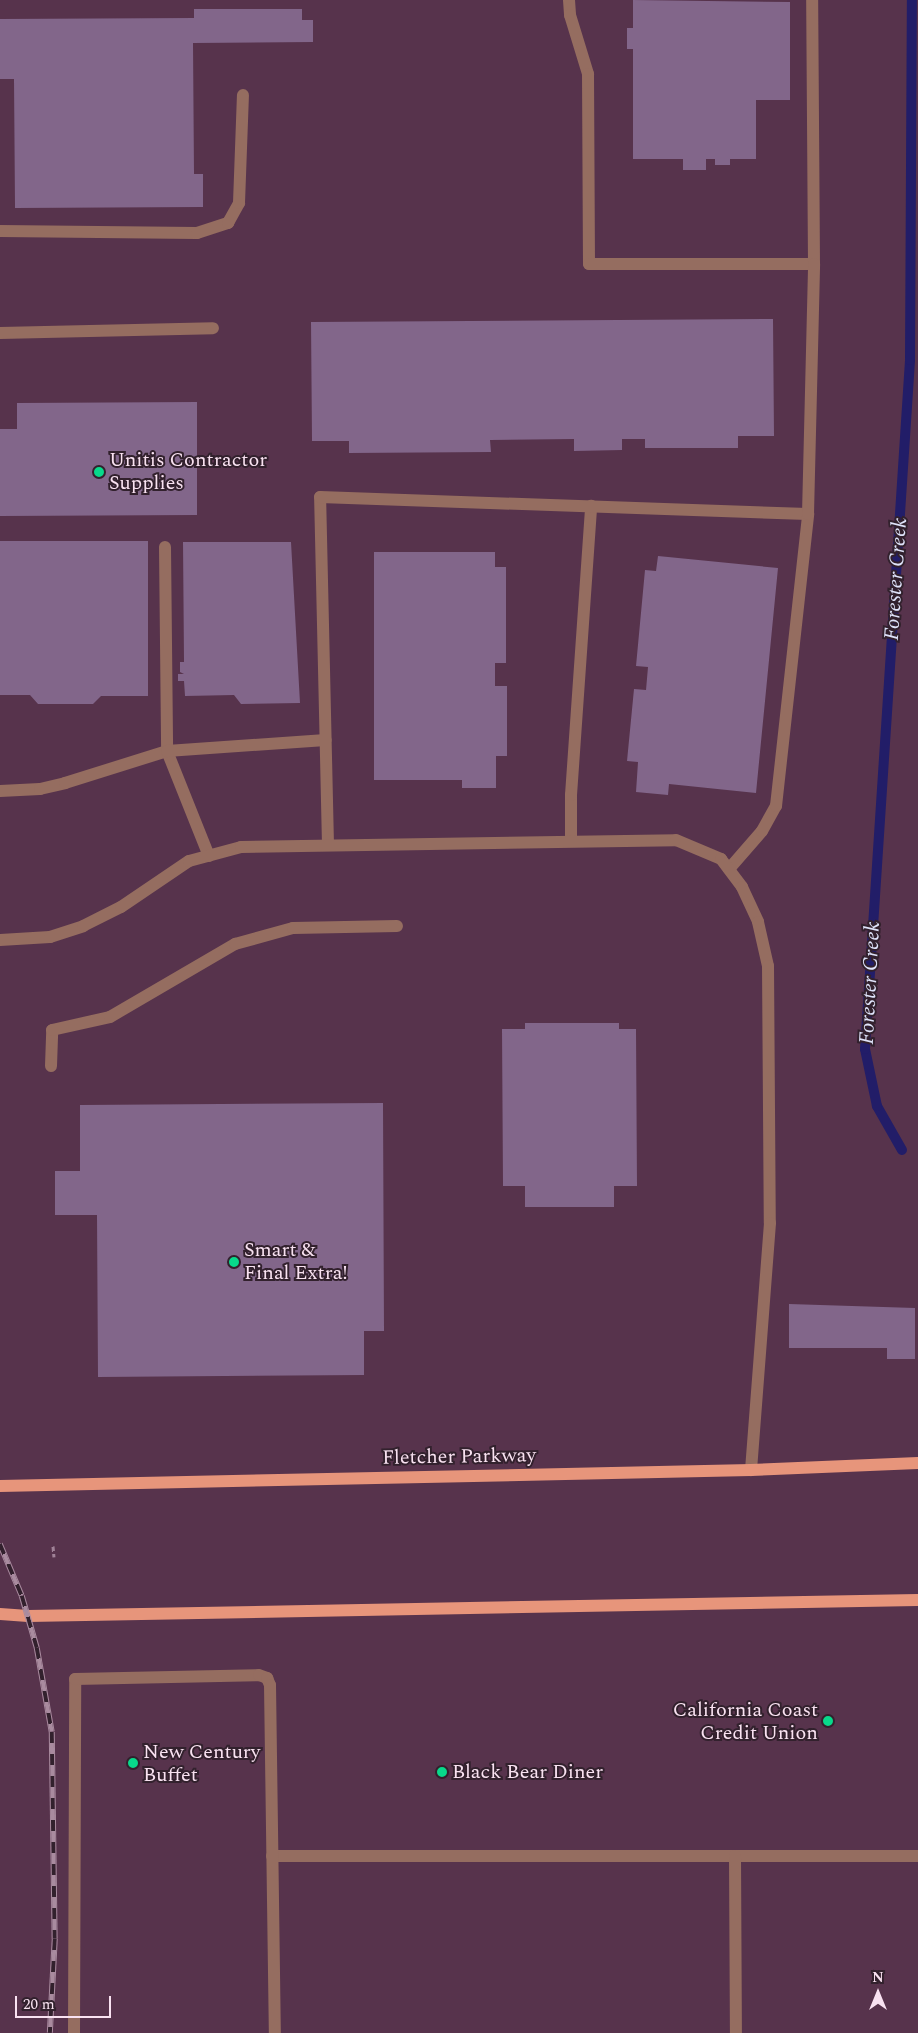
<!DOCTYPE html>
<html>
<head>
<meta charset="utf-8">
<style>
	body { margin:0 }
	#map { position:relative; width:918px; height:2033px; overflow:hidden; background:#57334c; font-family:Spectral,serif }
	div>[style] { position:absolute }
	[style*='--x'] { left:calc(var(--x)*1px); top:calc(var(--y)*1px); width:calc(var(--w)*1px); rotate:calc(var(--a)*1deg) }
	.stream>* { height:10px; margin:-5px; padding:0 5px; transform-origin:5px; border-radius:5px; background:#221d68 }
	.building>* { inset:0; background:#82668a }
	.path>* { height:3px; margin-top:-1.5px; transform-origin:0; background:repeating-linear-gradient(90deg,#a08297 0 5px,transparent 0 7.5px) }
	.service>* { height:12px; margin:-6px; padding:0 6px; transform-origin:6px; border-radius:6px; background:#956d60 }
	.primary>* { height:12px; margin:-6px; padding:0 6px; transform-origin:6px; border-radius:6px; background:#e7957b }
	.rail>* { height:5.5px; margin-top:-2.75px; transform-origin:0; background:repeating-linear-gradient(90deg,#32212d 0 11px,#a98b9f 0 22px); box-sizing:border-box; border-block:1px solid #a98b9f }
	.dots>* { width:14px; height:14px; translate:-50% -50%; box-sizing:border-box; border:2px solid #32212d; border-radius:50% }
	span { translate:-50% -50%; white-space:nowrap; text-align:center; line-height:1.15; -webkit-text-stroke:4px #32212d; paint-order:stroke }
	.poi-label { font-size:20px; color:#f9e2f1 }
	.left { translate:0 -50%; text-align:left }
	.right { translate:-100% -50%; text-align:right }
	.street-label { font-size:20px; color:#f9e2f1 }
	.water-label { font-size:21px; color:#dfe3fa; font-style:italic }
	.north { position:absolute; left:853px; top:1968px; width:50px; height:50px; -webkit-text-stroke:4px #32212d; paint-order:stroke; rotate:0deg; font-size:14px; font-weight:700; line-height:20px; text-align:center; color:#f9e2f1 }
	.north::after { content:''; display:block; margin:auto; width:18px; height:22px; background:#f9e2f1; clip-path:polygon(50% 0,100% 100%,50% 72%,0 100%) }
	.scale { position:absolute; left:15px; top:1996px; width:96px; height:22px; box-sizing:border-box; border:2px solid #f9e2f1; border-top:0; padding-left:6px; font-size:15px; line-height:18px; white-space:nowrap; color:#f9e2f1; -webkit-text-stroke:4px #32212d; paint-order:stroke }
</style>
</head>
<body>
<div id="map">
	<div class="stream">
		<i style="--x:902;--y:1150;--w:51;--a:-119.6"></i>
		<i style="--x:877;--y:1106;--w:58;--a:-101.9"></i>
		<i style="--x:865;--y:1049;--w:690;--a:-86.26"></i>
		<i style="--x:910;--y:360;--w:360;--a:-89.7"></i>
	</div>
	<div class="building">
		<i style="clip-path:polygon(633px 0,790px 2px,790px 100px,756px 100px,756px 159px,730px 159px,730px 165px,715px 165px,715px 159px,706px 159px,706px 170px,683px 170px,683px 159px,633px 159px,633px 49px,627px 49px,627px 28px,633px 28px)"></i>
		<i style="clip-path:polygon(194px 9px,302px 9px,302px 20px,313px 20px,313px 42px,193px 43px,194px 174px,203px 174px,203px 207px,15px 208px,14px 79px,0 79px,0 19px,194px 18px)"></i>
		<i style="clip-path:polygon(773px 319px,774px 436px,738px 436px,738px 448px,645px 448px,645px 439px,622px 439px,622px 450px,574px 451px,574px 439px,490px 440px,491px 452px,349px 453px,349px 441px,312px 441px,311px 322px)"></i>
		<i style="clip-path:polygon(197px 402px,197px 515px,0 516px,0 429px,17px 429px,17px 403px)"></i>
		<i style="clip-path:polygon(0 541px,148px 541px,148px 696px,101px 696px,93px 704px,38px 704px,30px 695px,0 695px)"></i>
		<i style="clip-path:polygon(183px 542px,291px 542px,300px 703px,241px 704px,234px 695px,185px 696px,184px 681px,178px 681px,178px 674px,184px 674px,180px 672px,180px 662px,184px 662px)"></i>
		<i style="clip-path:polygon(374px 552px,495px 552px,495px 567px,506px 567px,506px 663px,495px 663px,495px 686px,507px 686px,507px 756px,496px 756px,496px 788px,462px 788px,462px 780px,374px 780px)"></i>
		<i style="clip-path:polygon(658px 556px,778px 568px,756px 793px,669px 784px,668px 795px,636px 792px,638px 762px,627px 761px,634px 689px,646px 690px,648px 667px,636px 666px,645px 570px,656px 571px)"></i>
		<i style="clip-path:polygon(525px 1023px,619px 1023px,619px 1029px,636px 1029px,637px 1186px,614px 1186px,614px 1207px,525px 1207px,525px 1186px,503px 1186px,502px 1029px,525px 1029px)"></i>
		<i style="clip-path:polygon(383px 1103px,384px 1331px,364px 1331px,364px 1375px,98px 1377px,97px 1215px,55px 1215px,55px 1171px,80px 1171px,80px 1105px)"></i>
		<i style="clip-path:polygon(789px 1304px,915px 1308px,915px 1359px,887px 1359px,887px 1348px,789px 1348px)"></i>
	</div>
	<div class="path">
		<i style="--x:53;--y:1546;--w:11;--a:85"></i>
	</div>
	<div class="service">
		<i style="--x:569;--y:0;--w:15;--a:86"></i>
		<i style="--x:570;--y:15;--w:62;--a:73"></i>
		<i style="--x:588;--y:74;--w:190;--a:89.7"></i>
		<i style="--x:589;--y:264;--w:225;--a:0"></i>
		<i style="--x:814;--y:264;--w:264;--a:-90.4"></i>
		<i style="--x:0;--y:231;--w:197;--a:0.6"></i>
		<i style="--x:197;--y:233;--w:33;--a:-18"></i>
		<i style="--x:228;--y:223;--w:23;--a:-61"></i>
		<i style="--x:239;--y:203;--w:108;--a:-87.9"></i>
		<i style="--x:0;--y:333;--w:213;--a:-1.3"></i>
		<i style="--x:165;--y:547;--w:204;--a:89.4"></i>
		<i style="--x:167;--y:751;--w:113;--a:68.2"></i>
		<i style="--x:0;--y:791;--w:40;--a:-2.9"></i>
		<i style="--x:40;--y:789;--w:26;--a:-13"></i>
		<i style="--x:65;--y:783;--w:107;--a:-17.4"></i>
		<i style="--x:167;--y:751;--w:159;--a:-4"></i>
		<i style="--x:571;--y:841;--w:46;--a:-90"></i>
		<i style="--x:571;--y:795;--w:290;--a:-86"></i>
		<i style="--x:328;--y:845;--w:348;--a:-91.3"></i>
		<i style="--x:320;--y:497;--w:488;--a:2"></i>
		<i style="--x:729;--y:869;--w:50;--a:-49"></i>
		<i style="--x:762;--y:831;--w:29;--a:-61"></i>
		<i style="--x:776;--y:806;--w:294;--a:-83.7"></i>
		<i style="--x:808;--y:514;--w:250;--a:-88.6"></i>
		<i style="--x:0;--y:940;--w:50;--a:-3.4"></i>
		<i style="--x:50;--y:937;--w:35;--a:-18"></i>
		<i style="--x:83;--y:926;--w:42;--a:-26.6"></i>
		<i style="--x:121;--y:907;--w:82;--a:-34.1"></i>
		<i style="--x:189;--y:861;--w:54;--a:-15.1"></i>
		<i style="--x:241;--y:847;--w:435;--a:-0.9"></i>
		<i style="--x:676;--y:840;--w:49;--a:22.9"></i>
		<i style="--x:721;--y:859;--w:35;--a:53"></i>
		<i style="--x:742;--y:887;--w:38;--a:65"></i>
		<i style="--x:758;--y:922;--w:45;--a:77.2"></i>
		<i style="--x:768;--y:966;--w:257;--a:89.6"></i>
		<i style="--x:770;--y:1223;--w:248;--a:94.4"></i>
		<i style="--x:51;--y:1066;--w:36;--a:-88"></i>
		<i style="--x:52;--y:1030;--w:59;--a:-12.6"></i>
		<i style="--x:110;--y:1017;--w:145;--a:-30.3"></i>
		<i style="--x:235;--y:944;--w:60;--a:-15.4"></i>
		<i style="--x:293;--y:928;--w:104;--a:-1.1"></i>
		<i style="--x:272;--y:1856;--w:646;--a:0"></i>
		<i style="--x:735;--y:1856;--w:177;--a:89.7"></i>
		<i style="--x:74;--y:2033;--w:354;--a:-89.8"></i>
		<i style="--x:75;--y:1679;--w:184;--a:-1.2"></i>
		<i style="--x:259;--y:1675;--w:9;--a:21"></i>
		<i style="--x:267;--y:1678;--w:8;--a:67"></i>
		<i style="--x:270;--y:1685;--w:348;--a:89.2"></i>
	</div>
	<div class="primary">
		<i style="--x:0;--y:1486;--w:751;--a:-1.22"></i>
		<i style="--x:751;--y:1470;--w:167;--a:-2.4"></i>
		<i style="--x:0;--y:1614;--w:28;--a:4"></i>
		<i style="--x:28;--y:1616;--w:890;--a:-1.03"></i>
	</div>
	<div class="rail">
		<i style="--x:0;--y:1544;--w:56;--a:67.1"></i>
		<i style="--x:22;--y:1596;--w:54;--a:73.9"></i>
		<i style="--x:37;--y:1648;--w:85;--a:79.9"></i>
		<i style="--x:52;--y:1732;--w:207;--a:89.2"></i>
		<i style="--x:55;--y:1939;--w:94;--a:93"></i>
	</div>
	<div class="dots">
		<i style="left:99px;top:472px;background:#08d98b"></i>
		<i style="left:234px;top:1262px;background:#08d98b"></i>
		<i style="left:828px;top:1721px;background:#08d98b"></i>
		<i style="left:133px;top:1763px;background:#08d98b"></i>
		<i style="left:442px;top:1772px;background:#08d98b"></i>
	</div>
	<div class="poi-label">
		<span class="left" style="left:109px;top:472px">Unitis Contractor<br>Supplies</span>
		<span class="left" style="left:244px;top:1262px">Smart &amp;<br>Final Extra!</span>
		<span class="right" style="left:818px;top:1722px">California Coast<br>Credit Union</span>
		<span class="left" style="left:143px;top:1764px">New Century<br>Buffet</span>
		<span class="left" style="left:452px;top:1772px">Black Bear Diner</span>
	</div>
	<div class="street-label">
		<span style="left:459px;top:1457px;rotate:-1deg">Fletcher Parkway</span>
	</div>
	<div class="water-label">
		<span style="left:896px;top:579px;rotate:-86deg">Forester Creek</span>
		<span style="left:870px;top:983px;rotate:-87deg">Forester Creek</span>
	</div>
	<div class="north">N</div>
	<div class="scale">20 m</div>
</div>
</body>
</html>
